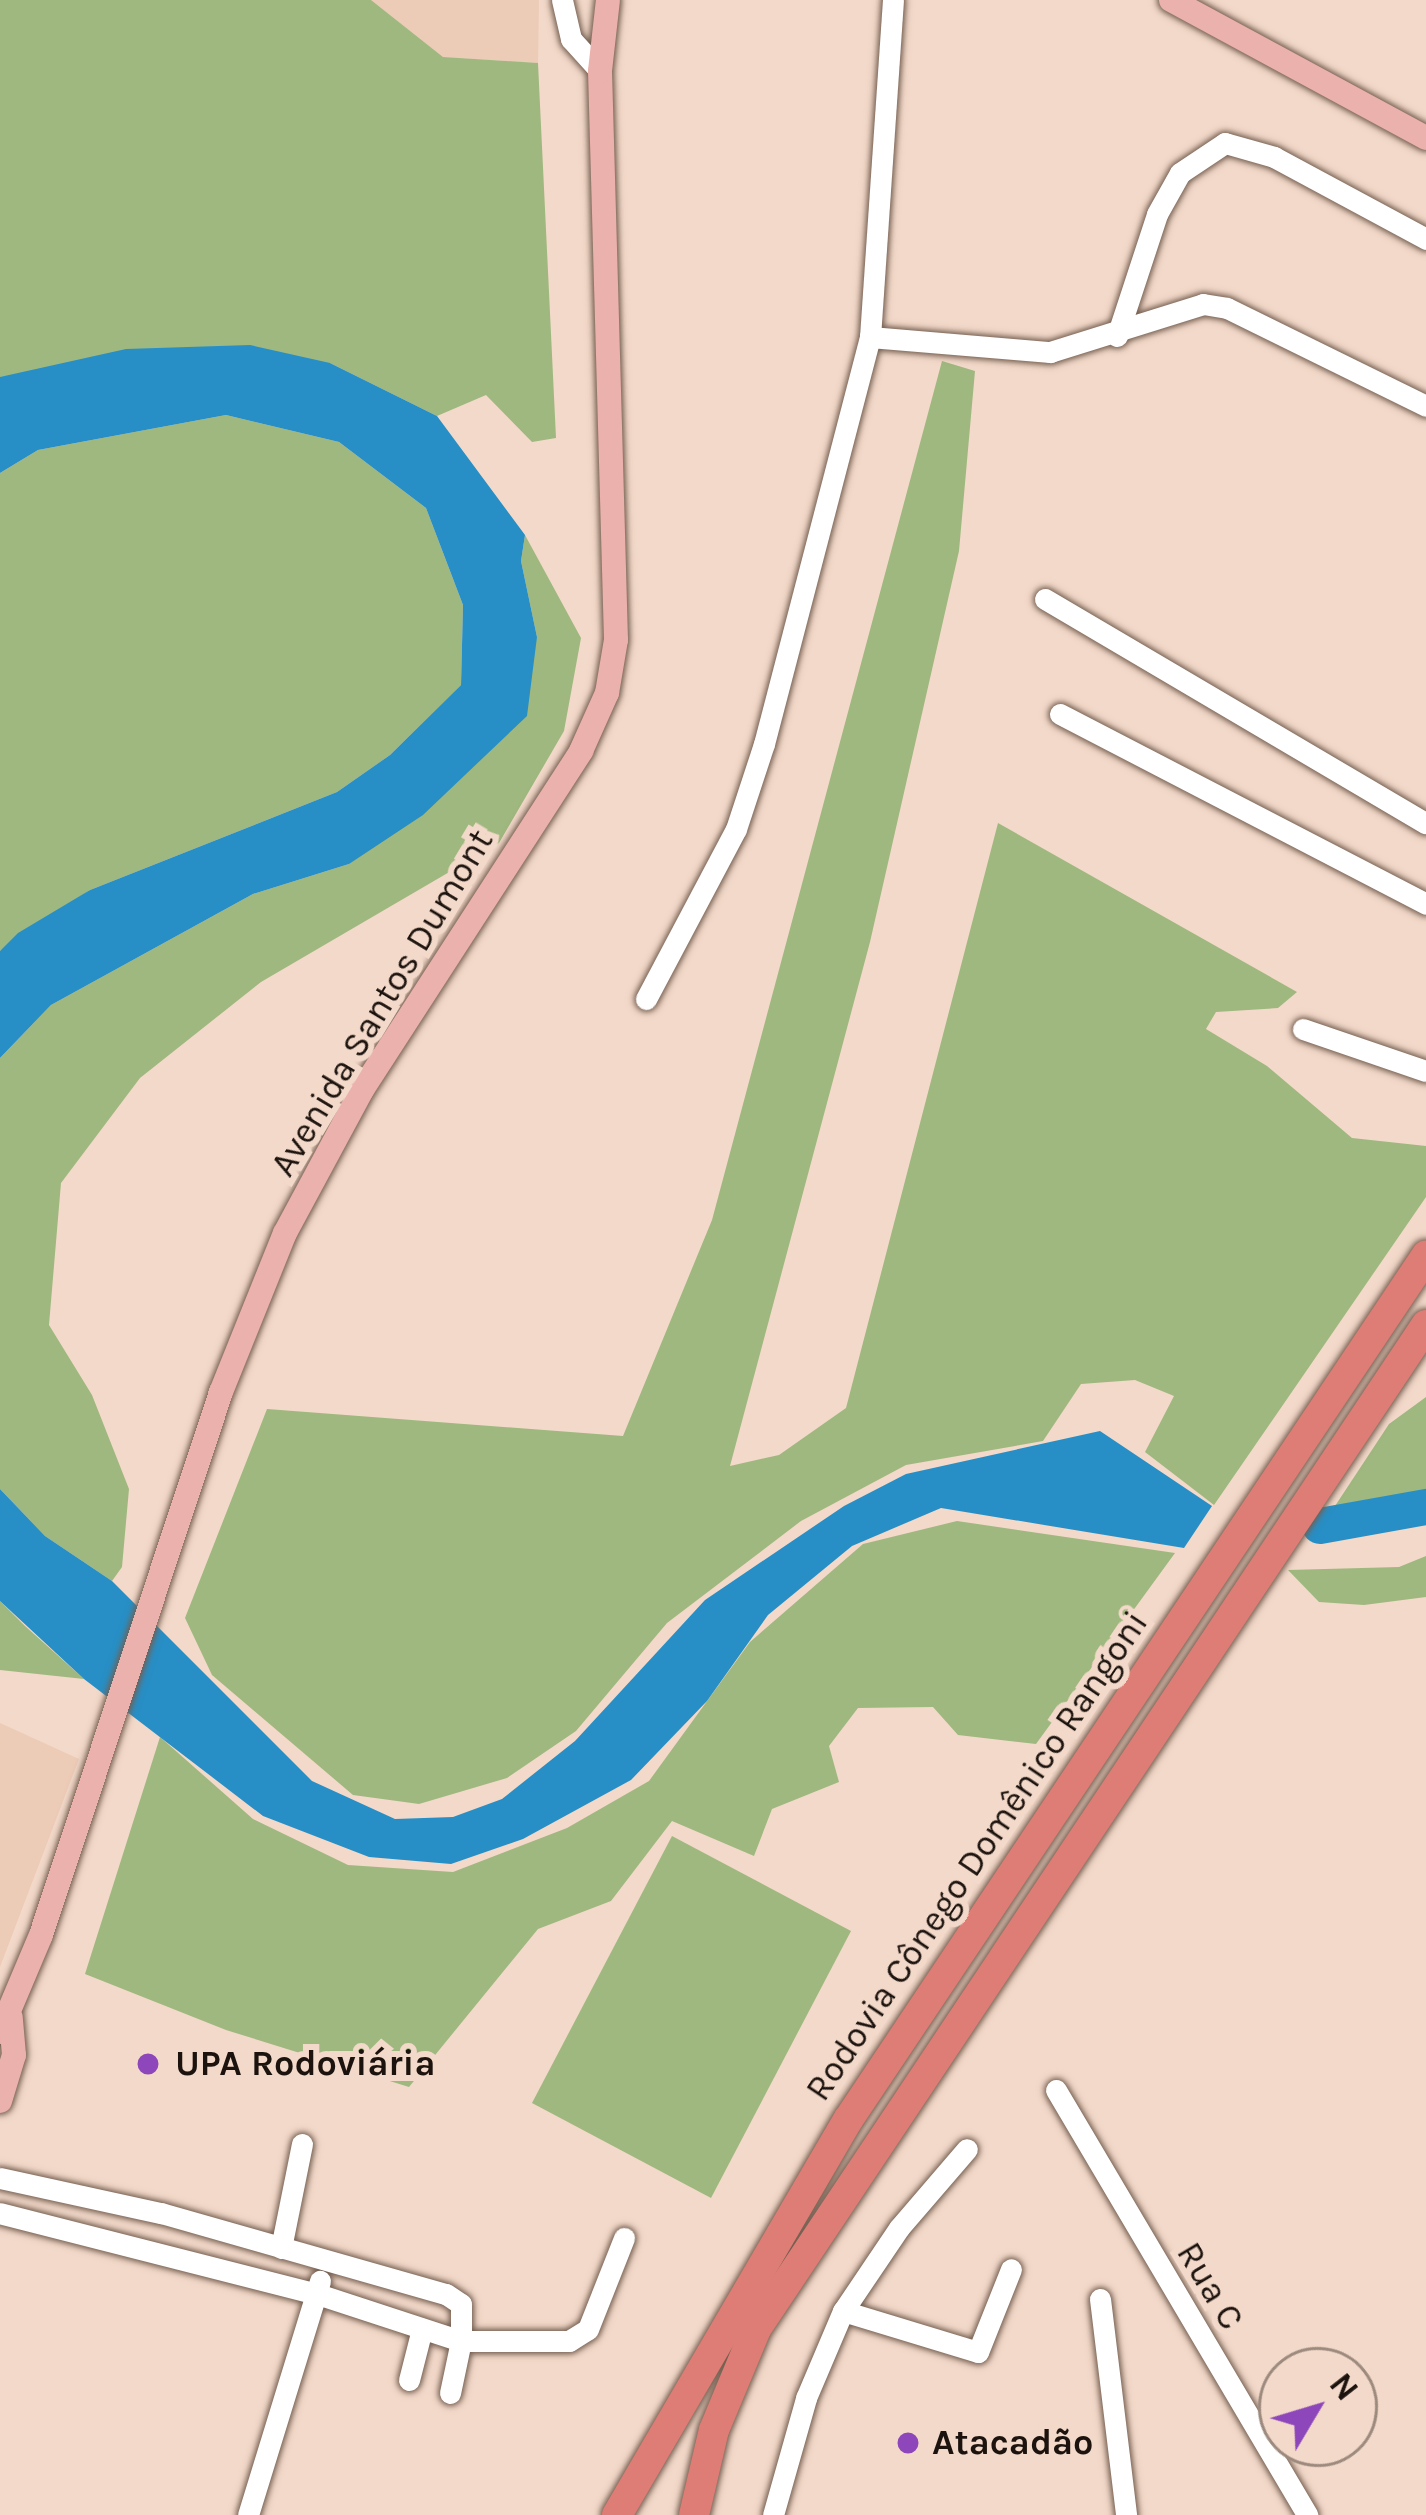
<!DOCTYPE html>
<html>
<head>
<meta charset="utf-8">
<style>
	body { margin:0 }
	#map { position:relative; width:1426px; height:2515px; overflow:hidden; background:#f3d9c9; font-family:Karla,sans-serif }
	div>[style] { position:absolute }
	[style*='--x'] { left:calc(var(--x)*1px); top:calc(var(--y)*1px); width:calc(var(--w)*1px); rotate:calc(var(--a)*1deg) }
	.built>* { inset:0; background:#eccbb7 }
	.green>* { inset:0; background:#9fb87f }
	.water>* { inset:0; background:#278fc6 }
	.river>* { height:36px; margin:-18px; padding:0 18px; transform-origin:18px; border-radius:18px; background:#278fc6 }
	.roads { filter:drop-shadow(0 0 3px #745e50) drop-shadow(0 0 3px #745e50) }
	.minor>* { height:21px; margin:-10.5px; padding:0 10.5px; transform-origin:10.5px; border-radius:10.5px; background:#fff }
	.major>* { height:24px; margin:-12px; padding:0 12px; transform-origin:12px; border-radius:12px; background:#ebb1ac }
	.highway>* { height:30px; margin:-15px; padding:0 15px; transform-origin:15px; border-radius:15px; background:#de7d75 }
	.dots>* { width:33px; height:33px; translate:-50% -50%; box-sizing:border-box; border:6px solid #f3d9c9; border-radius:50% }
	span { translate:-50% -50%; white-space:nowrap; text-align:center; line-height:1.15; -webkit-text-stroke:12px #f3d9c9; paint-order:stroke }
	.street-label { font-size:36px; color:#1c130e }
	.poi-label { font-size:36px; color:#1c130e; font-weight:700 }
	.left { translate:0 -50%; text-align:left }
	.north { position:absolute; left:1258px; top:2347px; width:120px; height:120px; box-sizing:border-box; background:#f3d9c9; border:3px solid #9d8a7e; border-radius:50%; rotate:52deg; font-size:33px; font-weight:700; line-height:48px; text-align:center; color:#1c130e }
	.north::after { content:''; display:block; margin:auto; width:42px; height:54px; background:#8d47bb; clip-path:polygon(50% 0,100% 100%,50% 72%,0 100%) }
</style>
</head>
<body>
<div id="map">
	<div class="built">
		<i style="clip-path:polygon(371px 0,539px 0,538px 63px,443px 57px)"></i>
		<i style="clip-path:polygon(0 1723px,79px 1759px,0 1967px)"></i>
	</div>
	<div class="green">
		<i style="clip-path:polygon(0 0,371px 0,443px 57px,538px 63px,556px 438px,532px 442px,486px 395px,437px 416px,330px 363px,0 377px)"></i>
		<i style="clip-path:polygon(942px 361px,975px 371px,959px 551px,870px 942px,730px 1466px,779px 1455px,846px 1408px,998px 823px,1297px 992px,1278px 1008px,1216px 1012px,1206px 1029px,1267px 1066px,1352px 1138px,1426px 1146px,1426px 1197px,1214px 1505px,1145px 1452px,1174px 1396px,1135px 1380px,1081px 1384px,1043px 1441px,906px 1465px,801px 1521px,667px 1623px,576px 1731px,507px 1778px,419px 1804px,353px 1795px,212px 1675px,185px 1618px,267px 1409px,623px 1436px,712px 1220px)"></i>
		<i style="clip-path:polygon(226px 415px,339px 442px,426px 508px,463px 605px,461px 685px,390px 755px,337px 792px,90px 890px,0 951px,0 473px,38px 450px)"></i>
		<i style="clip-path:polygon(525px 535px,581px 638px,564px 731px,499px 843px,261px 982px,140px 1078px,61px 1183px,49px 1325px,92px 1395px,129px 1489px,122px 1567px,112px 1581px,45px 1536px,0 1489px,0 1058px,51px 1005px,253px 894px,349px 864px,537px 637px,521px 561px)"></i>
		<i style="clip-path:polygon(1426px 1397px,1426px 1497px,1335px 1506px,1389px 1424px)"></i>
		<i style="clip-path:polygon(957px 1521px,1175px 1553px,1036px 1744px,958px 1735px,933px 1707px,858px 1708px,829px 1746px,839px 1782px,772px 1809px,754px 1856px,672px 1821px,611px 1901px,538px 1929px,409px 2087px,226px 2030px,85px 1974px,160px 1737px,253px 1819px,348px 1865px,453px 1872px,567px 1828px,649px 1781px,750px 1642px,863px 1544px)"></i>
		<i style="clip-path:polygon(1426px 1556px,1426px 1597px,1364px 1605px,1319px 1602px,1288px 1570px,1399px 1567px)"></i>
		<i style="clip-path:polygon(0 1601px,25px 1626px,84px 1679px,0 1670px)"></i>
		<i style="clip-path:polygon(672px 1836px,851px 1931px,711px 2198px,532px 2103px)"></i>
	</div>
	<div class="water">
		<i style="clip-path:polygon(250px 345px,330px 363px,437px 416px,525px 535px,521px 561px,537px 637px,527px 716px,423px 815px,349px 864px,253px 894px,51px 1005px,0 1058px,0 951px,18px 933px,90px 890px,337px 792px,390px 755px,461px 685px,463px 605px,426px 508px,339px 442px,226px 415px,38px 450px,0 473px,0 377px,126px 349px)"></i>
		<i style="clip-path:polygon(1100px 1431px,1212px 1506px,1184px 1548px,941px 1508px,852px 1546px,768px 1615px,707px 1701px,631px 1780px,523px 1839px,451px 1864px,369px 1857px,263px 1816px,84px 1679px,0 1601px,0 1489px,45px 1536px,112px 1581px,312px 1781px,395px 1819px,453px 1817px,502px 1799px,575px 1741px,705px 1600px,844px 1506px,906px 1474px)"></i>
	</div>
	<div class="river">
		<i style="--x:1320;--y:1526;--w:108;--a:-10.2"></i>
	</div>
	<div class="roads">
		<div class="minor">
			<i style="--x:562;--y:0;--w:40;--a:77"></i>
			<i style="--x:571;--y:39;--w:43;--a:47.8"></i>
			<i style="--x:1117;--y:336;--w:128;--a:-71.8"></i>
			<i style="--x:1157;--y:214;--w:47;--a:-60.7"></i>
			<i style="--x:1180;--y:173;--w:54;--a:-33.7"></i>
			<i style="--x:1225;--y:143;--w:51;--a:15.9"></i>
			<i style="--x:1274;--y:157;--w:173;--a:28.3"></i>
			<i style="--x:870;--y:337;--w:338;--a:-86.1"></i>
			<i style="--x:1045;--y:599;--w:442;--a:30.5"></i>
			<i style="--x:1060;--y:714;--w:412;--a:27.4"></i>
			<i style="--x:646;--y:999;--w:192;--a:-62.1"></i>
			<i style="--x:736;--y:829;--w:89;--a:-71.8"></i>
			<i style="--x:764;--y:744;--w:421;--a:-75.4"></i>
			<i style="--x:870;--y:337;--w:181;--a:4.8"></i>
			<i style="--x:1050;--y:352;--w:160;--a:-17.4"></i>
			<i style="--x:1203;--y:304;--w:24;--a:9"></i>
			<i style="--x:1227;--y:308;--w:222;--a:26.2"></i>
			<i style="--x:1303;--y:1029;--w:130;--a:18.9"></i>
			<i style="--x:1056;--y:2090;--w:494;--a:59.4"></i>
			<i style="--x:0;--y:2178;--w:165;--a:12.3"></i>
			<i style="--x:161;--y:2213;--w:296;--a:15.9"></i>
			<i style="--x:446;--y:2294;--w:18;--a:34"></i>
			<i style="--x:461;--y:2304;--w:37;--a:90"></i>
			<i style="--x:461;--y:2341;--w:151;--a:-161.9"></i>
			<i style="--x:317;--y:2294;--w:327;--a:-165.7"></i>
			<i style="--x:281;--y:2248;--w:106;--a:-78.6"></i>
			<i style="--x:1100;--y:2299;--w:218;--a:83.1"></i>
			<i style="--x:843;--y:2311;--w:141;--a:16.9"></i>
			<i style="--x:978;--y:2352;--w:89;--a:-68.3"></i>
			<i style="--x:409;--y:2380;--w:53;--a:-75.7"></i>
			<i style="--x:450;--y:2393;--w:53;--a:-78.1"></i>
			<i style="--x:461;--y:2341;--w:108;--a:0"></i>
			<i style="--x:569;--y:2341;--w:22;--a:-32"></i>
			<i style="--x:588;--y:2329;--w:98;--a:-68.4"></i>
			<i style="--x:248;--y:2515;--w:245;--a:-72.9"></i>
			<i style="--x:773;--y:2515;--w:122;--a:-74.2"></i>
			<i style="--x:806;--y:2398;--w:95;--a:-67"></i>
			<i style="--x:843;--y:2311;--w:100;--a:-56"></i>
			<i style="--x:899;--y:2228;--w:104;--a:-49.3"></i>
		</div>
		<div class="major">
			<i style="--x:1171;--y:0;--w:290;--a:28.4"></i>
			<i style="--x:0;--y:2032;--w:105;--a:-67.1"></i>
			<i style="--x:41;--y:1935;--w:572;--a:-71.66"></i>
			<i style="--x:221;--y:1392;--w:171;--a:-68.1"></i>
			<i style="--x:285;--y:1233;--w:162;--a:-61.7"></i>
			<i style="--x:362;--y:1090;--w:404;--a:-57.1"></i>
			<i style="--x:581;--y:751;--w:64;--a:-65.9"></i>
			<i style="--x:607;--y:693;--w:54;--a:-80.4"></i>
			<i style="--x:616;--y:640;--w:569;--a:-91.61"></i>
			<i style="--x:600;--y:71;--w:71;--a:-83.6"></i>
			<i style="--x:0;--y:2101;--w:48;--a:-73.1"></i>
			<i style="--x:14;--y:2055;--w:38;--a:-95"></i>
		</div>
		<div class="highway">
			<i style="--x:617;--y:2515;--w:458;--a:-59.7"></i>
			<i style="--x:848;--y:2120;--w:1040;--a:-56.22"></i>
			<i style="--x:694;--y:2515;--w:87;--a:-76.8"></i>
			<i style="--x:714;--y:2430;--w:109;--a:-67.4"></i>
			<i style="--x:756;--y:2329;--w:1207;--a:-56.28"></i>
		</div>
	</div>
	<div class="dots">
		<i style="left:148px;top:2064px;background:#8d47bb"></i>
		<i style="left:908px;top:2443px;background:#8d47bb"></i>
	</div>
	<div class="street-label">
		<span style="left:382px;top:1003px;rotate:-59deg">Avenida Santos Dumont</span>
		<span style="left:977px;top:1856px;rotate:-56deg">Rodovia Cônego Domênico Rangoni</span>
		<span style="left:1210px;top:2286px;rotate:59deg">Rua C</span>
	</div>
	<div class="poi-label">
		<span class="left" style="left:175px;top:2064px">UPA Rodoviária</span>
		<span class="left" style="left:932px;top:2443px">Atacadão</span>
	</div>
	<div class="north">N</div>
</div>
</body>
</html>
